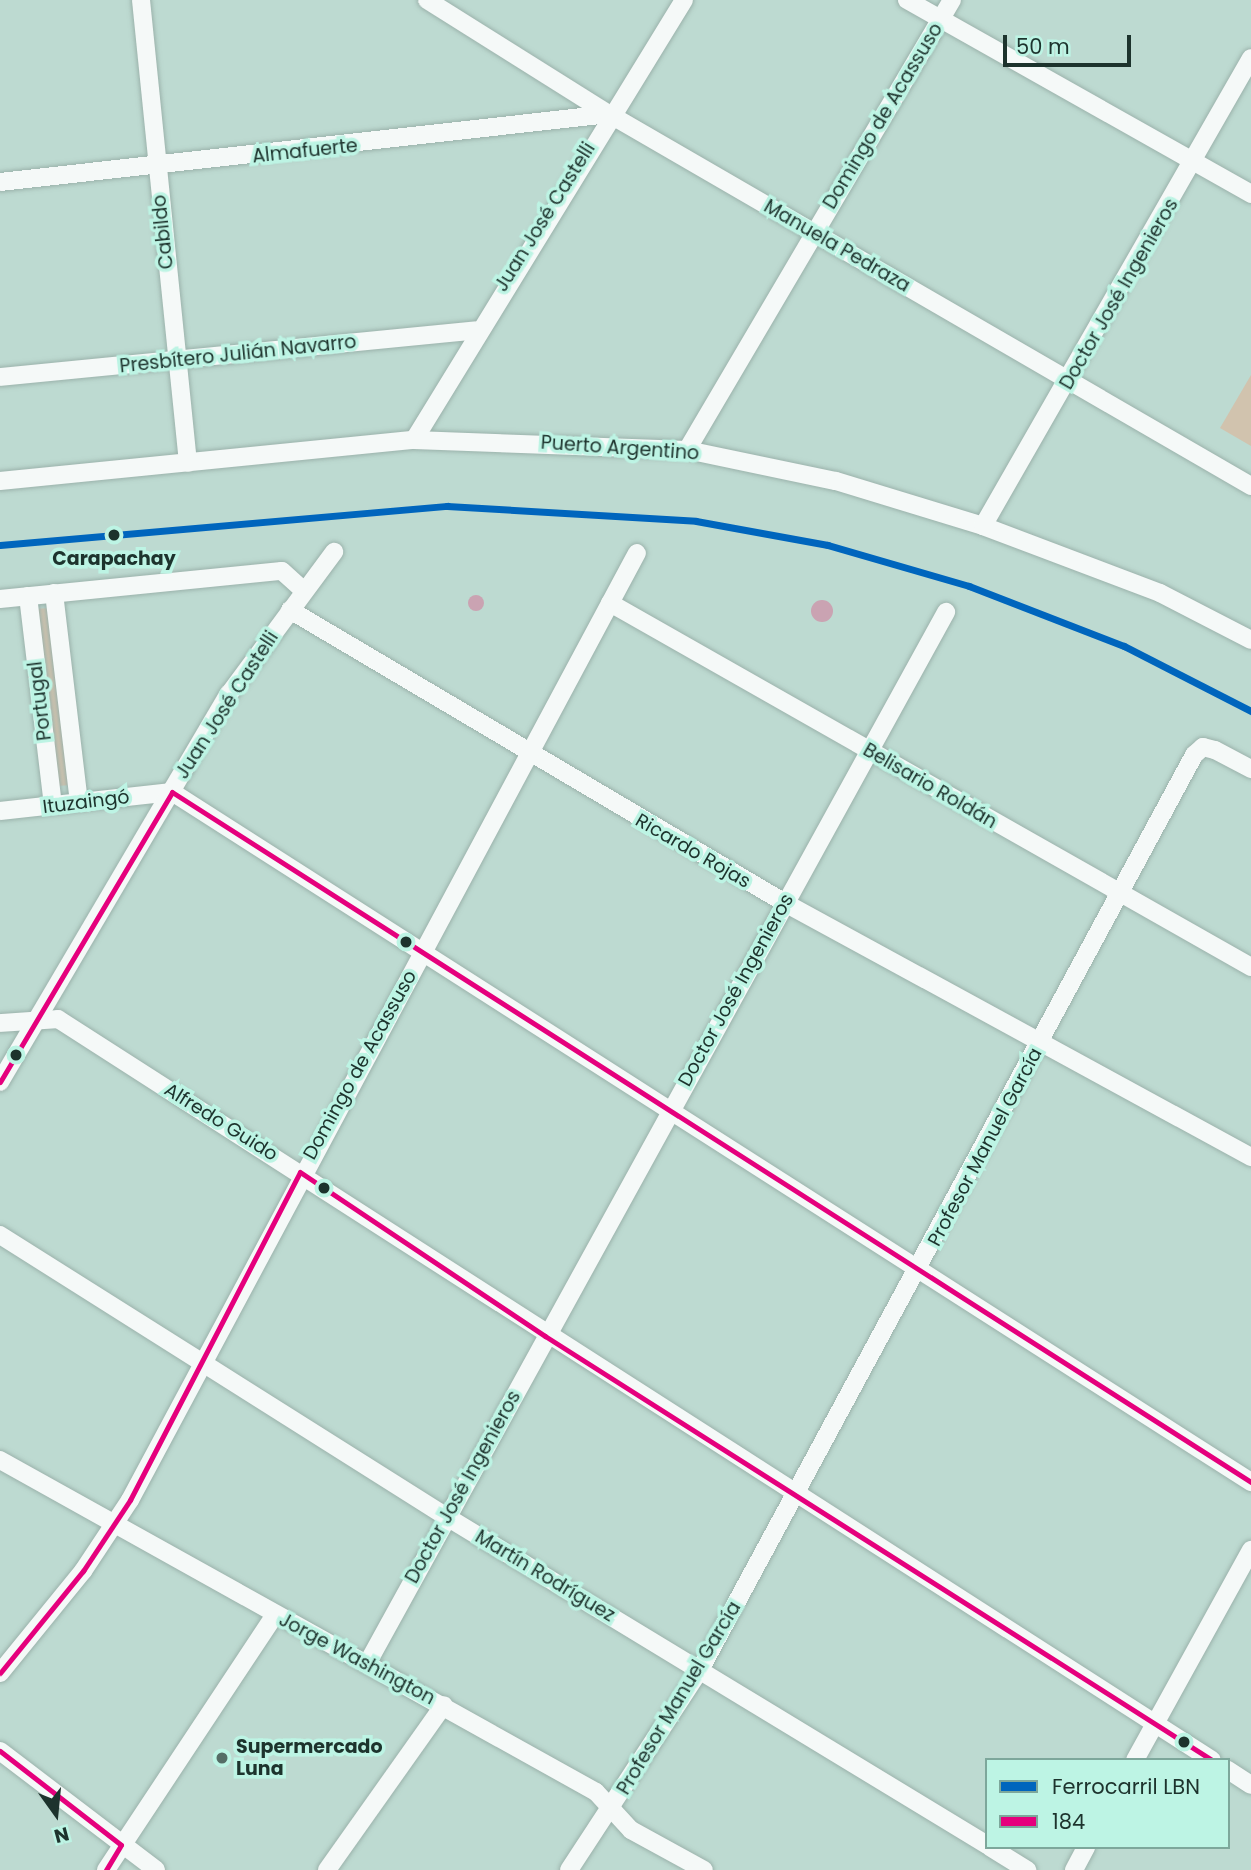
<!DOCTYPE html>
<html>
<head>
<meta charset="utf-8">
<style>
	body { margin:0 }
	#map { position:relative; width:1251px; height:1870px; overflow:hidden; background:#bddad1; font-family:Poppins,sans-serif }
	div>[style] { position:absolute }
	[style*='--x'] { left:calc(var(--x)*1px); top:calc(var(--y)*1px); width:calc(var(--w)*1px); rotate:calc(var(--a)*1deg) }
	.green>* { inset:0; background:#d1c3ae }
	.water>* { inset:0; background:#caa3b2 }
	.round { border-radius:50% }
	.roads { filter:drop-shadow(0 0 2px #9bb2ab) drop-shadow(0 0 2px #9bb2ab) }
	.street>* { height:18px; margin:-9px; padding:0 9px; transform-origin:9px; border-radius:9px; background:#f5f9f8 }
	.bus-1>* { height:5px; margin:-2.5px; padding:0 2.5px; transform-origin:2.5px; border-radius:2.5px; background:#e5007d }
	.rail-1>* { height:7px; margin:-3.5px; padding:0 3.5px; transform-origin:3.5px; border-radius:3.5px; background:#0065bd }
	.dots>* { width:19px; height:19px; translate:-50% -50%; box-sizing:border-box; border:4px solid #bdf4e4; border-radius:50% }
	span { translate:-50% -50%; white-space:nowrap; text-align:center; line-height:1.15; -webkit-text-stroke:7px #bdf4e4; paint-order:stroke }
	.street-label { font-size:19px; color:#1d332d }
	.stop-label { font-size:19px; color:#1d332d; font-weight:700 }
	.poi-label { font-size:19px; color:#1d332d; font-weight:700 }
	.left { translate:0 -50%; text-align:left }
	.legend { position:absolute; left:985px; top:1758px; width:245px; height:91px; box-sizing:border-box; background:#bdf4e4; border:2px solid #7da79b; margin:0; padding:9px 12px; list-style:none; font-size:21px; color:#1d332d }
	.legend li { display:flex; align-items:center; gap:14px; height:35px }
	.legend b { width:35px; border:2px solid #7da79b }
	.north { position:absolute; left:21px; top:1779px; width:70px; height:70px; -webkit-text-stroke:5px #bdf4e4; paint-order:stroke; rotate:165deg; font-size:19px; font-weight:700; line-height:28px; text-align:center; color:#1d332d }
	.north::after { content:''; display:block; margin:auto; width:24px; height:32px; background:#1d332d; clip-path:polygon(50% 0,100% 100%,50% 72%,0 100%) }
	.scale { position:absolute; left:1003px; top:35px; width:128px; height:32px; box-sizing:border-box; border:4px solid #1d332d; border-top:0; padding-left:9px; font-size:21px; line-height:24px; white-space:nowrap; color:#1d332d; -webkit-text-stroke:5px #bdf4e4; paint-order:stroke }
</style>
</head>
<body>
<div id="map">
	<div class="green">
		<i style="clip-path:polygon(1251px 375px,1251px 446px,1220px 428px)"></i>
		<i style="clip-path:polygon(50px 608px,72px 785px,56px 786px,33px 609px)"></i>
	</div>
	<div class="water">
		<i class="round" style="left:468px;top:595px;width:16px;height:16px"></i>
		<i class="round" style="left:811px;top:600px;width:22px;height:22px"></i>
	</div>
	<div class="roads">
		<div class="street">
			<i style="--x:141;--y:0;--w:465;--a:84.2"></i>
			<i style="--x:427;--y:0;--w:215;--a:32.1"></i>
			<i style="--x:609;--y:114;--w:742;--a:30.09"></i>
			<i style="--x:907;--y:0;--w:395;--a:29.4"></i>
			<i style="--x:0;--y:182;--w:613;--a:-6.37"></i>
			<i style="--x:0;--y:377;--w:478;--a:-5.6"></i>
			<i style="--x:414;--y:440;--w:516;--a:-58.47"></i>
			<i style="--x:687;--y:450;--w:522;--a:-59.51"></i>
			<i style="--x:0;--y:481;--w:416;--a:-5.7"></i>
			<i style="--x:414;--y:440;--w:273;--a:2.1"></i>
			<i style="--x:687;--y:450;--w:152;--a:11.8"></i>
			<i style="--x:836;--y:481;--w:154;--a:17"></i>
			<i style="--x:983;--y:526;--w:189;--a:20.7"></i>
			<i style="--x:1160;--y:593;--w:102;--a:27.3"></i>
			<i style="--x:983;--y:526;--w:539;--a:-60.2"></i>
			<i style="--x:54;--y:593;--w:210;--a:83.2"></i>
			<i style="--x:28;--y:596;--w:210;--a:83.2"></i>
			<i style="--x:0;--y:599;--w:283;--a:-5.7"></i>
			<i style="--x:282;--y:571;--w:30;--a:42"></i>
			<i style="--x:610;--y:603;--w:737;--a:29.59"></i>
			<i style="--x:290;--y:610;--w:575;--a:30.62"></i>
			<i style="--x:785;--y:903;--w:531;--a:28.59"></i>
			<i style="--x:172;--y:792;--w:1281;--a:32.6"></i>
			<i style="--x:0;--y:811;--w:173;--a:-6.3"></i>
			<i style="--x:0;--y:1023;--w:58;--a:-3.9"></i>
			<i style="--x:58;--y:1019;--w:1371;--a:32.71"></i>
			<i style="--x:0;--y:1082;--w:451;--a:-59.5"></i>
			<i style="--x:229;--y:694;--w:177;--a:-53.5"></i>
			<i style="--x:0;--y:1235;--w:529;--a:32.25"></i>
			<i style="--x:447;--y:1517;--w:632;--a:31.27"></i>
			<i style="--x:0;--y:1460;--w:682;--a:29.12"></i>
			<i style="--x:596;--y:1792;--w:52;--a:47.4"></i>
			<i style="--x:631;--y:1830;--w:83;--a:28.7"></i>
			<i style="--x:367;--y:1664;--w:1201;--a:-61.17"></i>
			<i style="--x:0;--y:1673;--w:132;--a:-50.9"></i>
			<i style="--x:83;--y:1571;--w:85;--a:-56.5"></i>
			<i style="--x:130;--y:1500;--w:1074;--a:-61.84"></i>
			<i style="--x:0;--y:1751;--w:196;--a:37.3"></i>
			<i style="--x:1135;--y:1760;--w:240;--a:-61.1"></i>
			<i style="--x:1228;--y:1770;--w:27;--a:33"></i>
			<i style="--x:990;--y:1847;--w:44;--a:31.9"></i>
			<i style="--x:106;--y:1870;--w:305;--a:-56.5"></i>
			<i style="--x:327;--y:1870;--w:202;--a:-54.7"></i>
			<i style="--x:569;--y:1870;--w:241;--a:-56.8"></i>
			<i style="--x:701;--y:1668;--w:1038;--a:-61.63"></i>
			<i style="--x:1194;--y:755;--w:12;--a:-42"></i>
			<i style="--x:1203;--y:747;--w:12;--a:14"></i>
			<i style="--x:1215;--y:750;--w:41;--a:27.8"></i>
			<i style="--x:1074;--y:1870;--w:26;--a:-62"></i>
		</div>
	</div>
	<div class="bus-1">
		<i style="--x:0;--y:1082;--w:337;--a:-59.3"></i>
		<i style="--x:172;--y:792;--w:1281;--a:32.6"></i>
		<i style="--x:0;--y:1673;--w:132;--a:-50.9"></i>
		<i style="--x:83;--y:1571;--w:85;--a:-56.5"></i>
		<i style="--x:130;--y:1500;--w:369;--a:-62.6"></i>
		<i style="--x:300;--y:1172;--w:295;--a:33.8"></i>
		<i style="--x:545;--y:1336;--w:790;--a:32.44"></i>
		<i style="--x:0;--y:1751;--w:153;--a:37.8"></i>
		<i style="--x:121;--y:1845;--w:29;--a:121"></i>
	</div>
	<div class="rail-1">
		<i style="--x:0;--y:545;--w:449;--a:-5"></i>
		<i style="--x:447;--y:506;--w:249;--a:3.4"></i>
		<i style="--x:696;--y:521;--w:134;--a:10.3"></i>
		<i style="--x:828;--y:545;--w:147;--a:16.2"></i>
		<i style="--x:969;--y:586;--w:166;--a:21.2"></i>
		<i style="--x:1124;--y:646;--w:143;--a:27.1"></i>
	</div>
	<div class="dots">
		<i style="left:114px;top:535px;background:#1d332d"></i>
		<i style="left:406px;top:942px;background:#1d332d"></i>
		<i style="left:16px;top:1055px;background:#1d332d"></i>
		<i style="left:324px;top:1188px;background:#1d332d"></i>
		<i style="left:1184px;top:1742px;background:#1d332d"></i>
		<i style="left:222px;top:1758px;background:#556d66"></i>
	</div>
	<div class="street-label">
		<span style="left:883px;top:116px;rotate:-59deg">Domingo de Acassuso</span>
		<span style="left:305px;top:151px;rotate:-6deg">Almafuerte</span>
		<span style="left:545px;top:217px;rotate:-58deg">Juan José Castelli</span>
		<span style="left:163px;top:232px;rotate:-96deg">Cabildo</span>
		<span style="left:837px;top:246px;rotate:30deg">Manuela Pedraza</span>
		<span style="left:1119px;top:294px;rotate:-60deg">Doctor José Ingenieros</span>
		<span style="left:238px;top:354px;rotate:-6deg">Presbítero Julián Navarro</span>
		<span style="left:620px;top:448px;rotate:4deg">Puerto Argentino</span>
		<span style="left:40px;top:701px;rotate:-97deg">Portugal</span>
		<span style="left:227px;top:705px;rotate:-57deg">Juan José Castelli</span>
		<span style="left:930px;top:786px;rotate:30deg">Belisario Roldán</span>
		<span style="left:86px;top:802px;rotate:-7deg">Ituzaingó</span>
		<span style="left:693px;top:851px;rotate:30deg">Ricardo Rojas</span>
		<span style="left:736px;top:990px;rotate:-61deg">Doctor José Ingenieros</span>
		<span style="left:360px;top:1065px;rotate:-61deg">Domingo de Acassuso</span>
		<span style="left:221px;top:1122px;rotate:32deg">Alfredo Guido</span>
		<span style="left:985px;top:1147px;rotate:-62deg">Profesor Manuel García</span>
		<span style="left:463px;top:1487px;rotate:-61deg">Doctor José Ingenieros</span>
		<span style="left:545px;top:1576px;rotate:31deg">Martín Rodríguez</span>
		<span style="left:357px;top:1659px;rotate:28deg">Jorge Washington</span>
		<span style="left:679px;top:1698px;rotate:-59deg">Profesor Manuel García</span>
	</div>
	<div class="stop-label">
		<span style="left:114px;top:559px">Carapachay</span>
	</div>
	<div class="poi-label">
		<span class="left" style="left:236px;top:1758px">Supermercado<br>Luna</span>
	</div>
	<ul class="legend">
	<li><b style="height:9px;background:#0065bd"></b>Ferrocarril LBN</li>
	<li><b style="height:9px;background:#e5007d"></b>184</li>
	</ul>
	<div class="north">N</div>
	<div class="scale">50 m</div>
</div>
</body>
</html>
